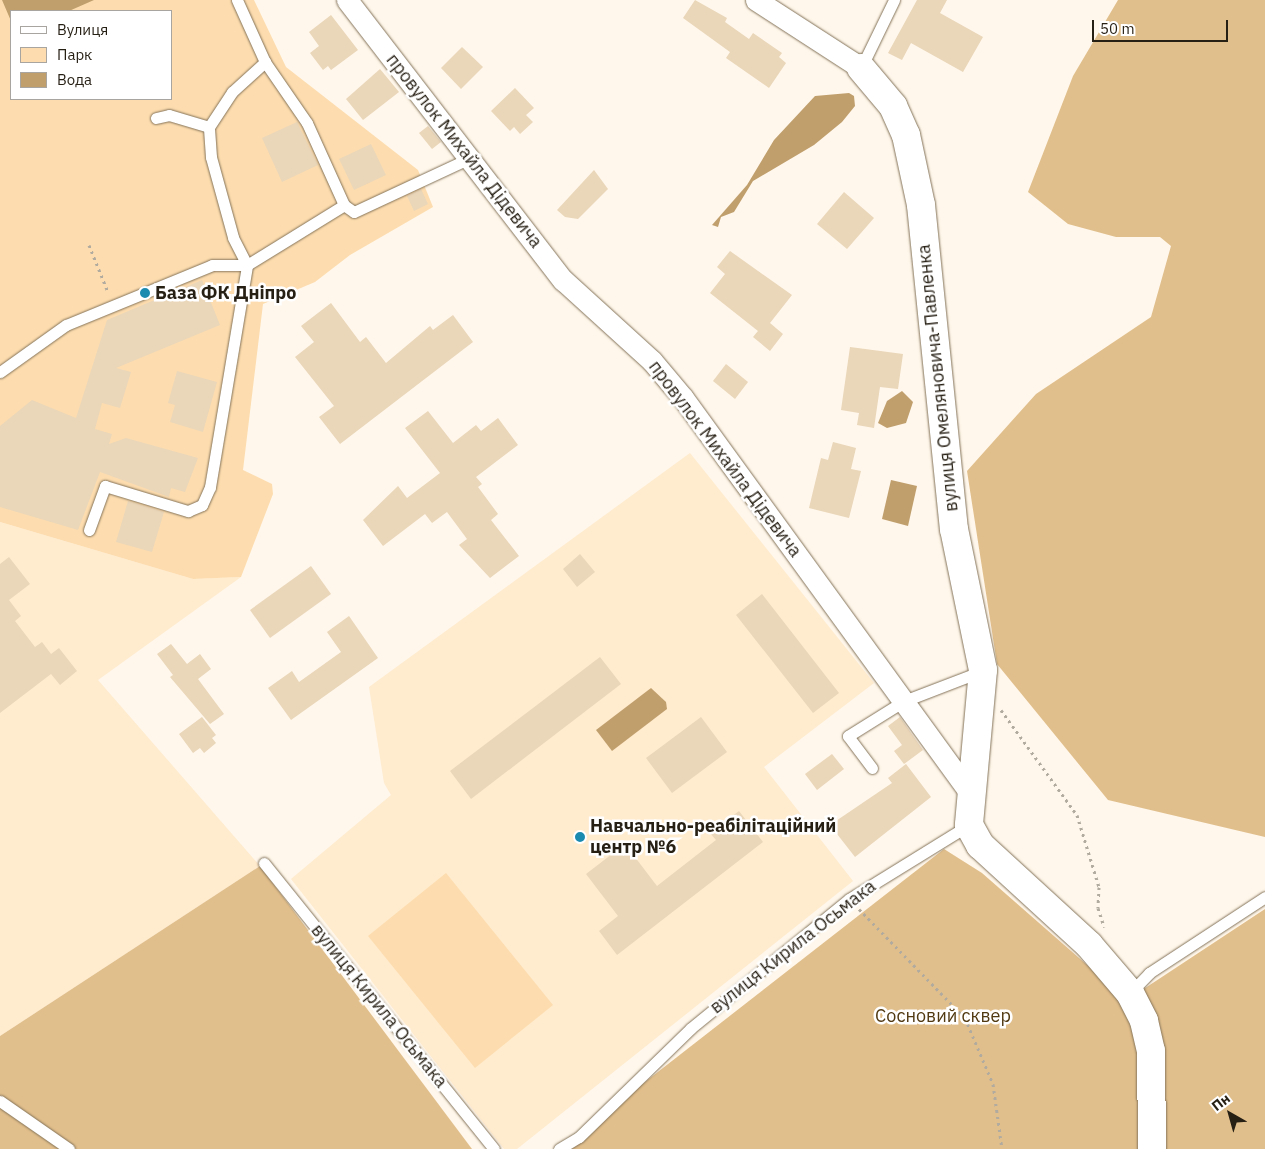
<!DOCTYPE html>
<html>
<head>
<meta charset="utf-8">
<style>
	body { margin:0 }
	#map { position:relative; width:1265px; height:1149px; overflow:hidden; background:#fff7eb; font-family:"IBM Plex Sans",sans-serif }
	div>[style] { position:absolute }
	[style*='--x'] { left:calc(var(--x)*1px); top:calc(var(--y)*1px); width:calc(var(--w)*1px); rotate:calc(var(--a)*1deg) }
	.built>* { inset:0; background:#ffebce }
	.green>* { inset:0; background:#fdddaf }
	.forest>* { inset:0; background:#e1bf8c }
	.water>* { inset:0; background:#c09f6d }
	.building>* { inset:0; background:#ead6b9 }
	.path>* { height:3px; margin-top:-1.5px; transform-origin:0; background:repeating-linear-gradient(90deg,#b1aa9e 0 2.5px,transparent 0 6.5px) }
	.roads { filter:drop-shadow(0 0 1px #847359) drop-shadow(0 0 1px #847359) }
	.lane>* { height:11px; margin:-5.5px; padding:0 5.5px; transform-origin:5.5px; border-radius:5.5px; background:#fff }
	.street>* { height:21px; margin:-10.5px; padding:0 10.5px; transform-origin:10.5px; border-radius:10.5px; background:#fff }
	.secondary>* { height:28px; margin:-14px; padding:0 14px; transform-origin:14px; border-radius:14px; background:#fff }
	.dots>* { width:14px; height:14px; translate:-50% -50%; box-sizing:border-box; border:2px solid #fff; border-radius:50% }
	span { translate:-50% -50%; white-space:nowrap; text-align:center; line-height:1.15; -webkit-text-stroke:5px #fff; paint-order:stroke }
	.street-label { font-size:18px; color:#261f14 }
	.poi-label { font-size:18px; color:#261f14; font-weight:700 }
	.left { translate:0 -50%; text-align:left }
	.park-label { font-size:18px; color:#513911 }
	.legend { position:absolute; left:10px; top:10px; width:162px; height:90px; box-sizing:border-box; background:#fff; border:1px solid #a8a5a1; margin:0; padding:6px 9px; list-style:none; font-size:15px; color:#261f14 }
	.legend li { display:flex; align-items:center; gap:10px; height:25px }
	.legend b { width:25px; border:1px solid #a8a5a1 }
	.north { position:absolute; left:1205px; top:1089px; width:50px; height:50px; -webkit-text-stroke:4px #fff; paint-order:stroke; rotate:322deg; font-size:14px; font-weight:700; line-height:20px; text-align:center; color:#261f14 }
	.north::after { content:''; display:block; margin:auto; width:18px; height:22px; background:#261f14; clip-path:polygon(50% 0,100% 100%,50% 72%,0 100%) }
	.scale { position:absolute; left:1092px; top:20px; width:136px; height:22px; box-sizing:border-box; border:2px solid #261f14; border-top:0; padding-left:6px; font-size:15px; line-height:18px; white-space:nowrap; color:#261f14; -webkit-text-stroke:4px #fff; paint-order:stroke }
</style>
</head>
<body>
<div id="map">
	<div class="built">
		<i style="clip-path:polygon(690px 453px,874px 683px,764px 767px,853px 881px,517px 1149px,504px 1149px,291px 879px,391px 795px,384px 783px,369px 687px)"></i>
		<i style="clip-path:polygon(0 522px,193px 579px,241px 577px,98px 680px,260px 866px,0 1036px)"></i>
	</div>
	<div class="green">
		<i style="clip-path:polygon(evenodd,0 0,254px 0,286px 67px,418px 170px,433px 207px,350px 255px,315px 282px,263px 304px,243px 470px,272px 484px,273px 494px,241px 577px,193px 579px,0 522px,0 0,11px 11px,171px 11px,171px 99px,11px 99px,11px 11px)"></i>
		<i style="clip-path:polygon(446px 873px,553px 1005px,475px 1068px,368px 936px)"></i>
	</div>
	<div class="forest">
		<i style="clip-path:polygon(1118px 0,1265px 0,1265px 837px,1108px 800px,997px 664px,967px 471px,1036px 394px,1151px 317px,1171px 246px,1160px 237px,1116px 237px,1068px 224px,1028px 192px,1073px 76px)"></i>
		<i style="clip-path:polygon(944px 849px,982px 873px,1127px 1000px,1265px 909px,1265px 1149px,559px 1149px)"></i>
		<i style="clip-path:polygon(260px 866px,472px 1149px,0 1149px,0 1036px)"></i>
	</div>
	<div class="water">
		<i style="clip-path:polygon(2px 0,94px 0,69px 11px,11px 11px,11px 21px)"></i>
		<i style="clip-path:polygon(849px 93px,854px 96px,855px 106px,842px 122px,814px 145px,753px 181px,734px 212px,721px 217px,718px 227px,712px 225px,747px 185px,774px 140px,815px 96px)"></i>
		<i style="clip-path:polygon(902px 391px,913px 402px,906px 423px,887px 428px,878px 423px,887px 401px)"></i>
		<i style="clip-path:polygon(891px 480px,917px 486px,908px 526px,882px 519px)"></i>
		<i style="clip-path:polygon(651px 688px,666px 702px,667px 709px,612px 751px,596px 730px)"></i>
	</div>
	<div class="building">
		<i style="clip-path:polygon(695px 0,727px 18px,725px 22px,749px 39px,753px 33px,782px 53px,779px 57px,786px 63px,769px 88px,726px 58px,730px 52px,683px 18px)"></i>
		<i style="clip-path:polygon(917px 0,947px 0,940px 13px,983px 37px,963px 72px,911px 43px,902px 60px,888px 53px)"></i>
		<i style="clip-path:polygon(331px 15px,358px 50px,331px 70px,328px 66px,323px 70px,310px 53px,319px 46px,309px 32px)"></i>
		<i style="clip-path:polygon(462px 47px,483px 67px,461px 89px,441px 68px)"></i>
		<i style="clip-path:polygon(380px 69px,399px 92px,363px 120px,346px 99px)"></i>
		<i style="clip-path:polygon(515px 88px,534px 108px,526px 115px,533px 122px,520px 134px,514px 127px,510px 131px,491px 111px)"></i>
		<i style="clip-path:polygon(297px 122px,318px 165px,282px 182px,262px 138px)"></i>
		<i style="clip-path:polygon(428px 126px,441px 142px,432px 149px,419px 133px)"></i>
		<i style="clip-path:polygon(371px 144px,386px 175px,354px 190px,339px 159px)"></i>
		<i style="clip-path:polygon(594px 170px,608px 189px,578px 219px,565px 217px,557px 210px)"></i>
		<i style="clip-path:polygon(421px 189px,428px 204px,414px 211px,407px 196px)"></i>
		<i style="clip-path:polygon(844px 192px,874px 218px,847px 249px,817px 224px)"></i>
		<i style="clip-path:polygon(730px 251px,792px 295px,770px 323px,783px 334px,770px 351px,753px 337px,758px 331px,710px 293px,725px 274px,717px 267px)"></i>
		<i style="clip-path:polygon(202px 280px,220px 325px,116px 368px,131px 372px,120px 408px,102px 403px,95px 429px,112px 434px,109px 444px,126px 438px,198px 458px,185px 492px,171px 488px,169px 497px,100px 472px,78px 530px,0 507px,0 426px,32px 400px,76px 418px,107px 320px)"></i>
		<i style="clip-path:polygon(331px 303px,360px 342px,366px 337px,386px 363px,430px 326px,433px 330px,453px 315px,473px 342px,340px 444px,319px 417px,334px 406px,295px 357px,314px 342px,301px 326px)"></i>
		<i style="clip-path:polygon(850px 347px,903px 354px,898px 389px,880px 387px,874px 428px,857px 425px,859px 413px,841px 410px)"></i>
		<i style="clip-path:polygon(726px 364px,748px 382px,735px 399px,713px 381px)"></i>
		<i style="clip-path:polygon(177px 371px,217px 382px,203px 432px,170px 422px,175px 405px,168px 403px)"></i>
		<i style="clip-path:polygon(428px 411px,453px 443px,476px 425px,481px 431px,498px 418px,518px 445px,476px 477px,482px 484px,478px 487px,498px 514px,491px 520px,519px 556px,490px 578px,459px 545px,467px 539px,447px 512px,432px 523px,425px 514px,383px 546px,363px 520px,398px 486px,407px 498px,440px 473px,405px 428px)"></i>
		<i style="clip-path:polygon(833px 442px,856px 448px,851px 469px,861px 471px,849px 518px,809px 508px,821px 458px,828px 460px)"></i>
		<i style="clip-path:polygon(128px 501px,164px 512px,152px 552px,116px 542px)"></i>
		<i style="clip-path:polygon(580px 554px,595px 572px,577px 587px,563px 569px)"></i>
		<i style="clip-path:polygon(9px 557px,30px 584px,9px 600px,21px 616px,15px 621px,35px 647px,42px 642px,51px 654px,59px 648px,77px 671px,60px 685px,51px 674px,0 713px,0 564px)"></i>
		<i style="clip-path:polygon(311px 566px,331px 594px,270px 638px,250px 610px)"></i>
		<i style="clip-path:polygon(762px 594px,839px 693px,813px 713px,736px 615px)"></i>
		<i style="clip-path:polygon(349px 616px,378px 658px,291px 720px,268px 688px,292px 671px,299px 682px,341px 652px,327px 632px)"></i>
		<i style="clip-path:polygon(171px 644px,187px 664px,200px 654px,211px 669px,198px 679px,224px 714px,210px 724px,170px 677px,173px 675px,157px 654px)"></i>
		<i style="clip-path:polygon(600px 657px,621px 684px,471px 799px,450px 771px)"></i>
		<i style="clip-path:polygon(202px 717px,216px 735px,212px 738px,216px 743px,204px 753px,200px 748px,193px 753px,179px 734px)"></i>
		<i style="clip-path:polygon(701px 717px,727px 752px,672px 793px,646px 758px)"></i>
		<i style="clip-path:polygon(900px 717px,923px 750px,904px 764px,894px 751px,902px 745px,888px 726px)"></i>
		<i style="clip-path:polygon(832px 754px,844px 769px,817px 790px,805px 774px)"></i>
		<i style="clip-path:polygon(906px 764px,931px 797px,855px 857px,830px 825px,892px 783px,888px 778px)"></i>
		<i style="clip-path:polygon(739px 811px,763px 842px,617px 955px,599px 931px,618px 916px,586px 874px,625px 844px,657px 886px,716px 840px,710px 833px)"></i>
	</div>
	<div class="path">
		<i style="--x:89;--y:245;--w:51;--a:68"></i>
		<i style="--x:1001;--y:710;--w:130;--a:54.1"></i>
		<i style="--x:1077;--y:815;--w:75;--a:73"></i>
		<i style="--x:1099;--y:887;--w:21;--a:93"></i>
		<i style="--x:1098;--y:908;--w:20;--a:72"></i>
		<i style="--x:859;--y:909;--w:152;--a:45.8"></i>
		<i style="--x:965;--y:1018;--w:72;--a:67"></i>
		<i style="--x:993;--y:1084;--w:66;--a:82.1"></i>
	</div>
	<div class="roads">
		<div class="lane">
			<i style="--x:237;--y:0;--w:68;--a:65.7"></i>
			<i style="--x:265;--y:62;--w:74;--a:55.5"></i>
			<i style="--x:307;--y:123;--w:90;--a:65.7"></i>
			<i style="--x:344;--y:205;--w:12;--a:35"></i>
			<i style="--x:354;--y:212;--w:128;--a:-25"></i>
			<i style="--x:861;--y:68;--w:76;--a:-64.1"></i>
			<i style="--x:156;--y:118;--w:13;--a:-13"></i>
			<i style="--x:169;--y:115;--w:42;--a:16.7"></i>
			<i style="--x:0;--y:372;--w:81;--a:-35.5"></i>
			<i style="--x:66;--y:325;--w:158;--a:-22.3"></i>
			<i style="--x:212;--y:265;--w:35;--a:0"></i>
			<i style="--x:247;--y:265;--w:31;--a:-117"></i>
			<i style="--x:233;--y:237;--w:83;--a:-105.4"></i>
			<i style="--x:211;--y:157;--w:30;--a:-94"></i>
			<i style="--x:209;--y:127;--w:42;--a:-56.7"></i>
			<i style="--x:232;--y:92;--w:45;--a:-42.3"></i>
			<i style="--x:89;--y:530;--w:47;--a:-70"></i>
			<i style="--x:105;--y:486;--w:87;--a:16.8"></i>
			<i style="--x:188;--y:511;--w:15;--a:-23"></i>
			<i style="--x:202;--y:505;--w:20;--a:-66"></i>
			<i style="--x:210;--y:487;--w:225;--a:-80.5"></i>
			<i style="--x:247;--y:265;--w:114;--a:-31.7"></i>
			<i style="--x:872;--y:768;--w:40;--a:-127"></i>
			<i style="--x:848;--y:736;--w:66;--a:-32"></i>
			<i style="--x:904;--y:701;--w:84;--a:-21"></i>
			<i style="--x:264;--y:863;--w:367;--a:51.2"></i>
			<i style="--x:1130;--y:993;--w:28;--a:-46"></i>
			<i style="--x:1149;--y:973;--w:139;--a:-33.2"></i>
			<i style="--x:0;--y:1101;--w:84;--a:34.8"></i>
			<i style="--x:559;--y:1149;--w:23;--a:-31"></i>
			<i style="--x:579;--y:1137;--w:156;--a:-44.2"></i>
			<i style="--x:691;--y:1028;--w:204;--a:-39.2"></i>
			<i style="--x:849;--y:899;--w:141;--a:-31.7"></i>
		</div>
		<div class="street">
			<i style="--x:347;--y:0;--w:354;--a:52.4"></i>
			<i style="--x:563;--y:280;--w:120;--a:42.3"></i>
			<i style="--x:652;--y:361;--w:48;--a:50"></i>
			<i style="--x:683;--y:398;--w:490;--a:54"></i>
			<i style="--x:756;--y:0;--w:125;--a:32.9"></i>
		</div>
		<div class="secondary">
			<i style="--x:861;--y:68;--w:50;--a:49.9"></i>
			<i style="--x:893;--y:106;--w:32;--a:66"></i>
			<i style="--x:906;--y:135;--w:72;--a:77.9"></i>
			<i style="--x:921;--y:205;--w:326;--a:84.2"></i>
			<i style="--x:954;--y:529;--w:144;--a:78.4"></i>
			<i style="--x:983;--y:670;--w:156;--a:95.2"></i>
			<i style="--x:969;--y:825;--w:23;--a:61"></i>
			<i style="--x:980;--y:845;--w:148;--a:42.5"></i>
			<i style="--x:1089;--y:945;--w:63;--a:49.5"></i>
			<i style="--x:1130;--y:993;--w:31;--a:63"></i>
			<i style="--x:1144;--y:1021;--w:31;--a:77"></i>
			<i style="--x:1151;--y:1051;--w:98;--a:89.4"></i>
		</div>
	</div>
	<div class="dots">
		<i style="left:145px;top:293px;background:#1a8aaf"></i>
		<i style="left:580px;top:837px;background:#1a8aaf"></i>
	</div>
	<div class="street-label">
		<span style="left:464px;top:151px;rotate:52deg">провулок Михайла Дідевича</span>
		<span style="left:938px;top:378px;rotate:-96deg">вулиця Омеляновича-Павленка</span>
		<span style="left:725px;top:459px;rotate:53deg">провулок Михайла Дідевича</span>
		<span style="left:793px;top:947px;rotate:-38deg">вулиця Кирила Осьмака</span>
		<span style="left:379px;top:1006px;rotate:51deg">вулиця Кирила Осьмака</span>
	</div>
	<div class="poi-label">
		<span class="left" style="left:155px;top:293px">База ФК Дніпро</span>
		<span class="left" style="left:590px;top:837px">Навчально-реабілітаційний<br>центр №6</span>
	</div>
	<div class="park-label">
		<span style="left:943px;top:1016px">Сосновий сквер</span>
	</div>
	<ul class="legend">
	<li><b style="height:6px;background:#fff"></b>Вулиця</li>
	<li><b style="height:14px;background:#fdddaf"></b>Парк</li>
	<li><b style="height:14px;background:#c09f6d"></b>Вода</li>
	</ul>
	<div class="north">Пн</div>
	<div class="scale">50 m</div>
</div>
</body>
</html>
